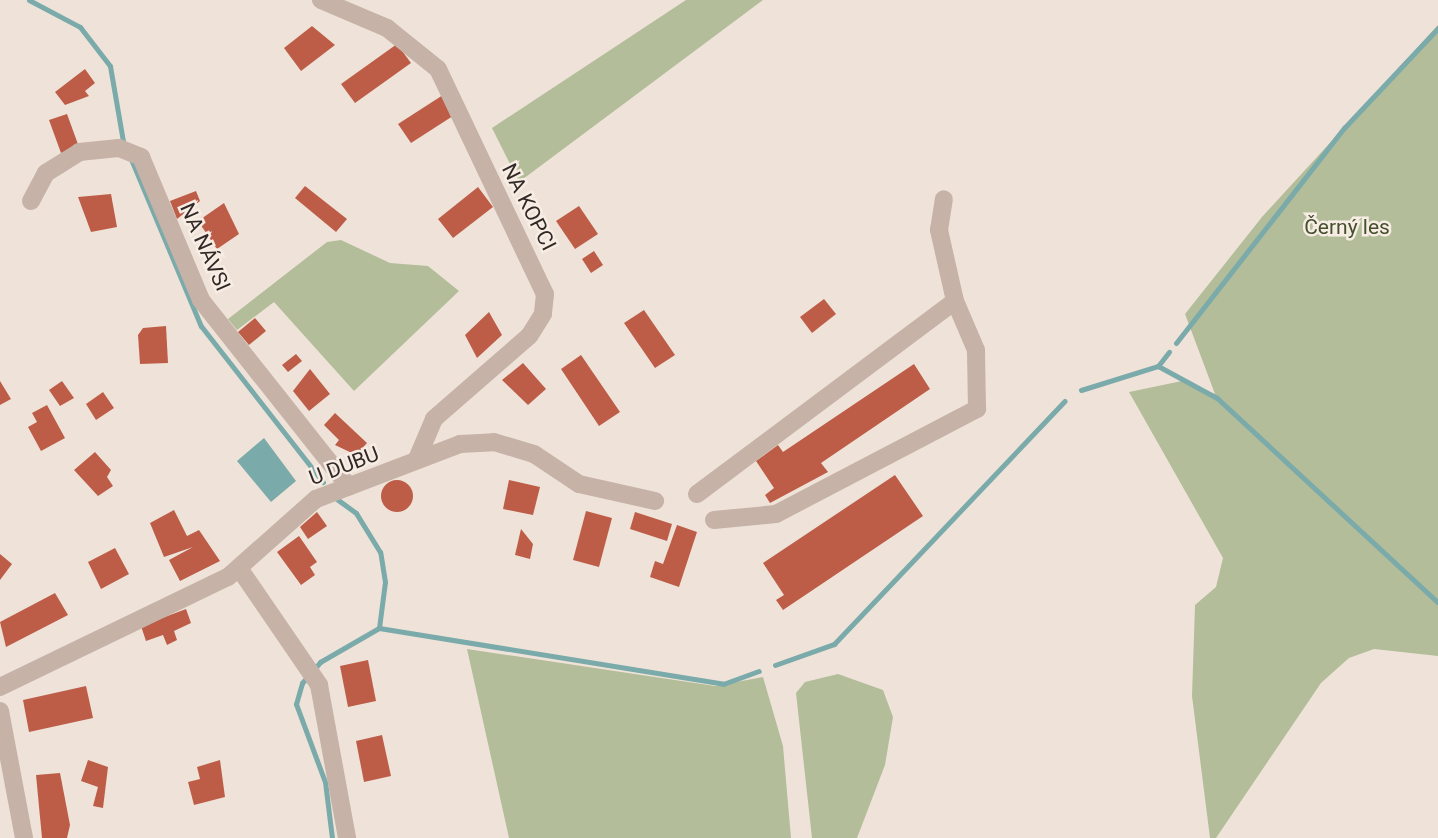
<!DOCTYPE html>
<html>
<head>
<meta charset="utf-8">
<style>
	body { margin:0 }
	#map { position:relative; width:1438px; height:838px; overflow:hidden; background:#efe3d9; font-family:Roboto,sans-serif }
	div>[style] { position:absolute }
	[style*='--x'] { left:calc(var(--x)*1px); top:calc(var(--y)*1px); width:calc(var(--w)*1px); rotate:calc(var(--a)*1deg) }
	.green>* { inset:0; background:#b3bd9a }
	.water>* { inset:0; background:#7aaaa9 }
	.stream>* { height:5px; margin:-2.5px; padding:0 2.5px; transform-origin:2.5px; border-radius:2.5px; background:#7aaaa9 }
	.building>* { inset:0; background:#bd5d48 }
	.round { border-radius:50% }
	.minor>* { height:18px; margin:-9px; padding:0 9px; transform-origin:9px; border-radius:9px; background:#c6b2a6 }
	span { translate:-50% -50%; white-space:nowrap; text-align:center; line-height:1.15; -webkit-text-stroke:5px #f7ede4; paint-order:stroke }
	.street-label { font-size:21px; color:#322926 }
	.park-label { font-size:21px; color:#444f2c }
</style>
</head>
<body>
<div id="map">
	<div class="green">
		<i style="clip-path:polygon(686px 0,763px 0,519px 182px,492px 128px)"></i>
		<i style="clip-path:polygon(1438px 25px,1438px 656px,1374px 649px,1349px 658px,1321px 683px,1216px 838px,1210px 838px,1192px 696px,1195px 605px,1216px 587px,1223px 558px,1129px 392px,1182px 381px,1215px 394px,1185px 314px,1262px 217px)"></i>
		<i style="clip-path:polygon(341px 240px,390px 263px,428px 266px,459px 291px,354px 391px,274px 302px,237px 330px,228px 319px,327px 242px)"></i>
		<i style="clip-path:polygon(467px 649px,715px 686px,763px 677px,783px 746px,791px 838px,509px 838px)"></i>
		<i style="clip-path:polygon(838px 674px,883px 690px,893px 717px,885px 765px,857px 838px,812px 838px,796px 693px,805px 682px)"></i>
	</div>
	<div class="water">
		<i style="clip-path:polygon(264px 438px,296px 481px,271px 502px,237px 461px)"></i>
	</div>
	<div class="stream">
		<i style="--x:29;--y:0;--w:58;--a:27.9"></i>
		<i style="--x:80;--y:27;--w:49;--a:52.4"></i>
		<i style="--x:110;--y:66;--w:76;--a:80.2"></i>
		<i style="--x:131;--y:159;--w:181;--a:67.3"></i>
		<i style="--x:201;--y:326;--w:198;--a:52"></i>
		<i style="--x:1176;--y:343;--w:274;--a:-52"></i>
		<i style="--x:1345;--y:127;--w:136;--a:-46.8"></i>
		<i style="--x:1158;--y:366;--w:67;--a:28.5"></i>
		<i style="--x:1217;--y:398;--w:301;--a:42.8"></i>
		<i style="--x:1081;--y:390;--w:81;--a:-17.3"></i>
		<i style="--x:1158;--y:366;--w:18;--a:-52"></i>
		<i style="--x:379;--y:628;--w:349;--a:9.2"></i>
		<i style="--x:723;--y:684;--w:38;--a:-20"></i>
		<i style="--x:775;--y:665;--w:63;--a:-19.6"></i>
		<i style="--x:834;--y:644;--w:335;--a:-46.5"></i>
		<i style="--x:332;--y:838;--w:56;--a:-97.1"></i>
		<i style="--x:325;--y:782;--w:83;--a:-110.4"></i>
		<i style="--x:296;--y:704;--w:22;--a:-74"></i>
		<i style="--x:302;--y:683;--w:28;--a:-49"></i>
		<i style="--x:320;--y:662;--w:68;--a:-30"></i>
		<i style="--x:379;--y:628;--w:46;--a:-82.6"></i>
		<i style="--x:385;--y:582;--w:30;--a:-99"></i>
		<i style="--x:380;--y:552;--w:46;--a:-121.6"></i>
		<i style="--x:356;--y:513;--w:24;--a:-144"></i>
	</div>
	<div class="building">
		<i style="clip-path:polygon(312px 26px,335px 45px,301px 71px,284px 48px)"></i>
		<i style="clip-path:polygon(397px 44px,411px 63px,355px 103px,341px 84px)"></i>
		<i style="clip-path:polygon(85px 69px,95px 83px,85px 91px,89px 96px,65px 105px,55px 92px)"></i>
		<i style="clip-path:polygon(443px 95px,456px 114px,411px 143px,398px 124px)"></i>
		<i style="clip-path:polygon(67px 114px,79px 147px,61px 153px,49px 120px)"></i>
		<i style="clip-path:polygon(305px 186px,347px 219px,336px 232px,295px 198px)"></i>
		<i style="clip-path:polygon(478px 187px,493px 207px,453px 238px,438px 219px)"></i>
		<i style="clip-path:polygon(196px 191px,200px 201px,177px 219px,170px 201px)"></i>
		<i style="clip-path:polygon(111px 194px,117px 227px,91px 232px,78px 197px)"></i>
		<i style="clip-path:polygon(224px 203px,239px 234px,217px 249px,198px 221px)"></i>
		<i style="clip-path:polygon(579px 206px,598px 234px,575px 249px,556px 221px)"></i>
		<i style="clip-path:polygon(594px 251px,603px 265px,591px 273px,582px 259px)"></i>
		<i style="clip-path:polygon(824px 299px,836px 314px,812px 333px,800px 317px)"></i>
		<i style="clip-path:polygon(644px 310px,675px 355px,655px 368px,624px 323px)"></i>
		<i style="clip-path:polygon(489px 312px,502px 335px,477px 358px,465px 335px)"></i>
		<i style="clip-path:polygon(255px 318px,266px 331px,249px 345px,238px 332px)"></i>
		<i style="clip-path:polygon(166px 326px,168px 363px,140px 364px,138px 335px,143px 328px)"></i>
		<i style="clip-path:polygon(296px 354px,302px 361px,288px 372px,282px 365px)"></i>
		<i style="clip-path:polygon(581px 355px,620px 412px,599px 426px,561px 369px)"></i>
		<i style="clip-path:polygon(523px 363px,546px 389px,528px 405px,502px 380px)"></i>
		<i style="clip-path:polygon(914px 364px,930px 389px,821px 463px,828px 472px,770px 503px,765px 495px,774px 488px,756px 461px,778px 445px,783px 452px)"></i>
		<i style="clip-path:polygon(310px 369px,330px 394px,309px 411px,293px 391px)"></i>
		<i style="clip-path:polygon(0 381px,11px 399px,0 405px)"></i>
		<i style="clip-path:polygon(62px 381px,74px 398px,60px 406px,49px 390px)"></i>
		<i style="clip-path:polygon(103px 392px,114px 408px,96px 420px,86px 404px)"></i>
		<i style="clip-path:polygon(47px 405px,65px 438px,41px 451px,28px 427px,37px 422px,32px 413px)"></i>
		<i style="clip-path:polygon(335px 413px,367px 443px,356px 455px,335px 445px,339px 440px,324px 425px)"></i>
		<i style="clip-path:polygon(95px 452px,111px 470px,107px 477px,113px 486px,98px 496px,74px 470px)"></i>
		<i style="clip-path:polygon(895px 475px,923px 516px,783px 610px,776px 600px,784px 595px,763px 563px)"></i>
		<i style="clip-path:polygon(509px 480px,540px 487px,533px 515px,503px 509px)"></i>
		<i class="round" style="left:381px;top:480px;width:32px;height:32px"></i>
		<i style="clip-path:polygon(174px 510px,187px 536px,199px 530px,220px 561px,180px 581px,169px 560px,193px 547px,164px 557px,150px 523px)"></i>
		<i style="clip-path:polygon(586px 511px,612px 518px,599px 567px,573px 560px)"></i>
		<i style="clip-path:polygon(317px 512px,327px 526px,308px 539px,300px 527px)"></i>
		<i style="clip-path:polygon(635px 512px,672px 524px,667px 541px,630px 529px)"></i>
		<i style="clip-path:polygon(677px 525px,697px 532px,679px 587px,650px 577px,655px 561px,663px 564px)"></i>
		<i style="clip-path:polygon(521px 529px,533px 544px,530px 559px,515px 555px)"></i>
		<i style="clip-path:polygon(299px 536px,317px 562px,310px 567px,315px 575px,301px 585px,277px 552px)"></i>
		<i style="clip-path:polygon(115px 548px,129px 574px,101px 589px,88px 562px)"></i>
		<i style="clip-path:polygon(0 554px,12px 564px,0 580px)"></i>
		<i style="clip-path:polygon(55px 593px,68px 615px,6px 647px,0 622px)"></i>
		<i style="clip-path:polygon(186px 609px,191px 623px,174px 631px,177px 640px,167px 645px,163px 635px,146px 641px,141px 626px)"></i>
		<i style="clip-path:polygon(368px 660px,376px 701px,348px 707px,340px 666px)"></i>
		<i style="clip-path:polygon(86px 686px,93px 718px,29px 732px,23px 700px)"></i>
		<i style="clip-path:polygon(382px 735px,391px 776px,364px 782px,356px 741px)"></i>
		<i style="clip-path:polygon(88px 760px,108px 767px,103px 808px,93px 806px,98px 787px,81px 781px)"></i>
		<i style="clip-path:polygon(220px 760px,225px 797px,194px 805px,188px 782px,200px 779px,197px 767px)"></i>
		<i style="clip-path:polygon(60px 773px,70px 825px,67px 838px,42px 838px,36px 775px)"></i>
	</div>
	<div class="minor">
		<i style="--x:321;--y:0;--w:72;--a:23"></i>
		<i style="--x:387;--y:28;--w:65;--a:38.8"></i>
		<i style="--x:438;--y:69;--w:249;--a:64.6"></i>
		<i style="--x:545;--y:294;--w:20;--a:96"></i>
		<i style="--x:543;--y:314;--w:26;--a:122"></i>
		<i style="--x:529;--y:336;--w:126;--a:138.9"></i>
		<i style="--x:434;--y:419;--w:43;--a:113"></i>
		<i style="--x:31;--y:201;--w:32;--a:-62"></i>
		<i style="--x:46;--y:173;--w:39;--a:-32"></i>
		<i style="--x:79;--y:152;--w:40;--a:-5.7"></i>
		<i style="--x:119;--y:148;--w:24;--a:22"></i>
		<i style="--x:141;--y:157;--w:155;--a:67.2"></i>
		<i style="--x:201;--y:300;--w:238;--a:51.6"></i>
		<i style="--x:697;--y:494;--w:322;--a:-36.8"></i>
		<i style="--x:955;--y:301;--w:73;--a:-102.7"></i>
		<i style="--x:939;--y:230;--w:31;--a:-81"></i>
		<i style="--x:714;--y:520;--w:62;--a:-5.5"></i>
		<i style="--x:776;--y:514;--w:227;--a:-27.6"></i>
		<i style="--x:977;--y:409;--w:59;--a:-91"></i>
		<i style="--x:976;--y:350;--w:53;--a:-113.2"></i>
		<i style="--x:239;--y:568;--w:142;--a:55.6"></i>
		<i style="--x:319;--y:685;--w:156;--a:79.6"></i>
		<i style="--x:0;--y:687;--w:253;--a:-25.8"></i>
		<i style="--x:228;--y:577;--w:118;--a:-41.6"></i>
		<i style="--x:316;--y:499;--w:154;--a:-20.9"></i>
		<i style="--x:460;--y:444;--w:34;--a:-3"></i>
		<i style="--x:494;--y:442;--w:42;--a:16.7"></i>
		<i style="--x:534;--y:454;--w:54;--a:33.7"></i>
		<i style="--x:579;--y:484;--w:78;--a:12.6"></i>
		<i style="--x:0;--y:711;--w:129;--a:79.3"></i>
	</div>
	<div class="street-label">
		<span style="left:529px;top:207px;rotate:63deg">NA KOPCI</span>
		<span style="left:205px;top:247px;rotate:66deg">NA NÁVSI</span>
		<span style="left:344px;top:466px;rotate:-21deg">U DUBU</span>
	</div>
	<div class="park-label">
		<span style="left:1347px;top:227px">Černý les</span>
	</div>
</div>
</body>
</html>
